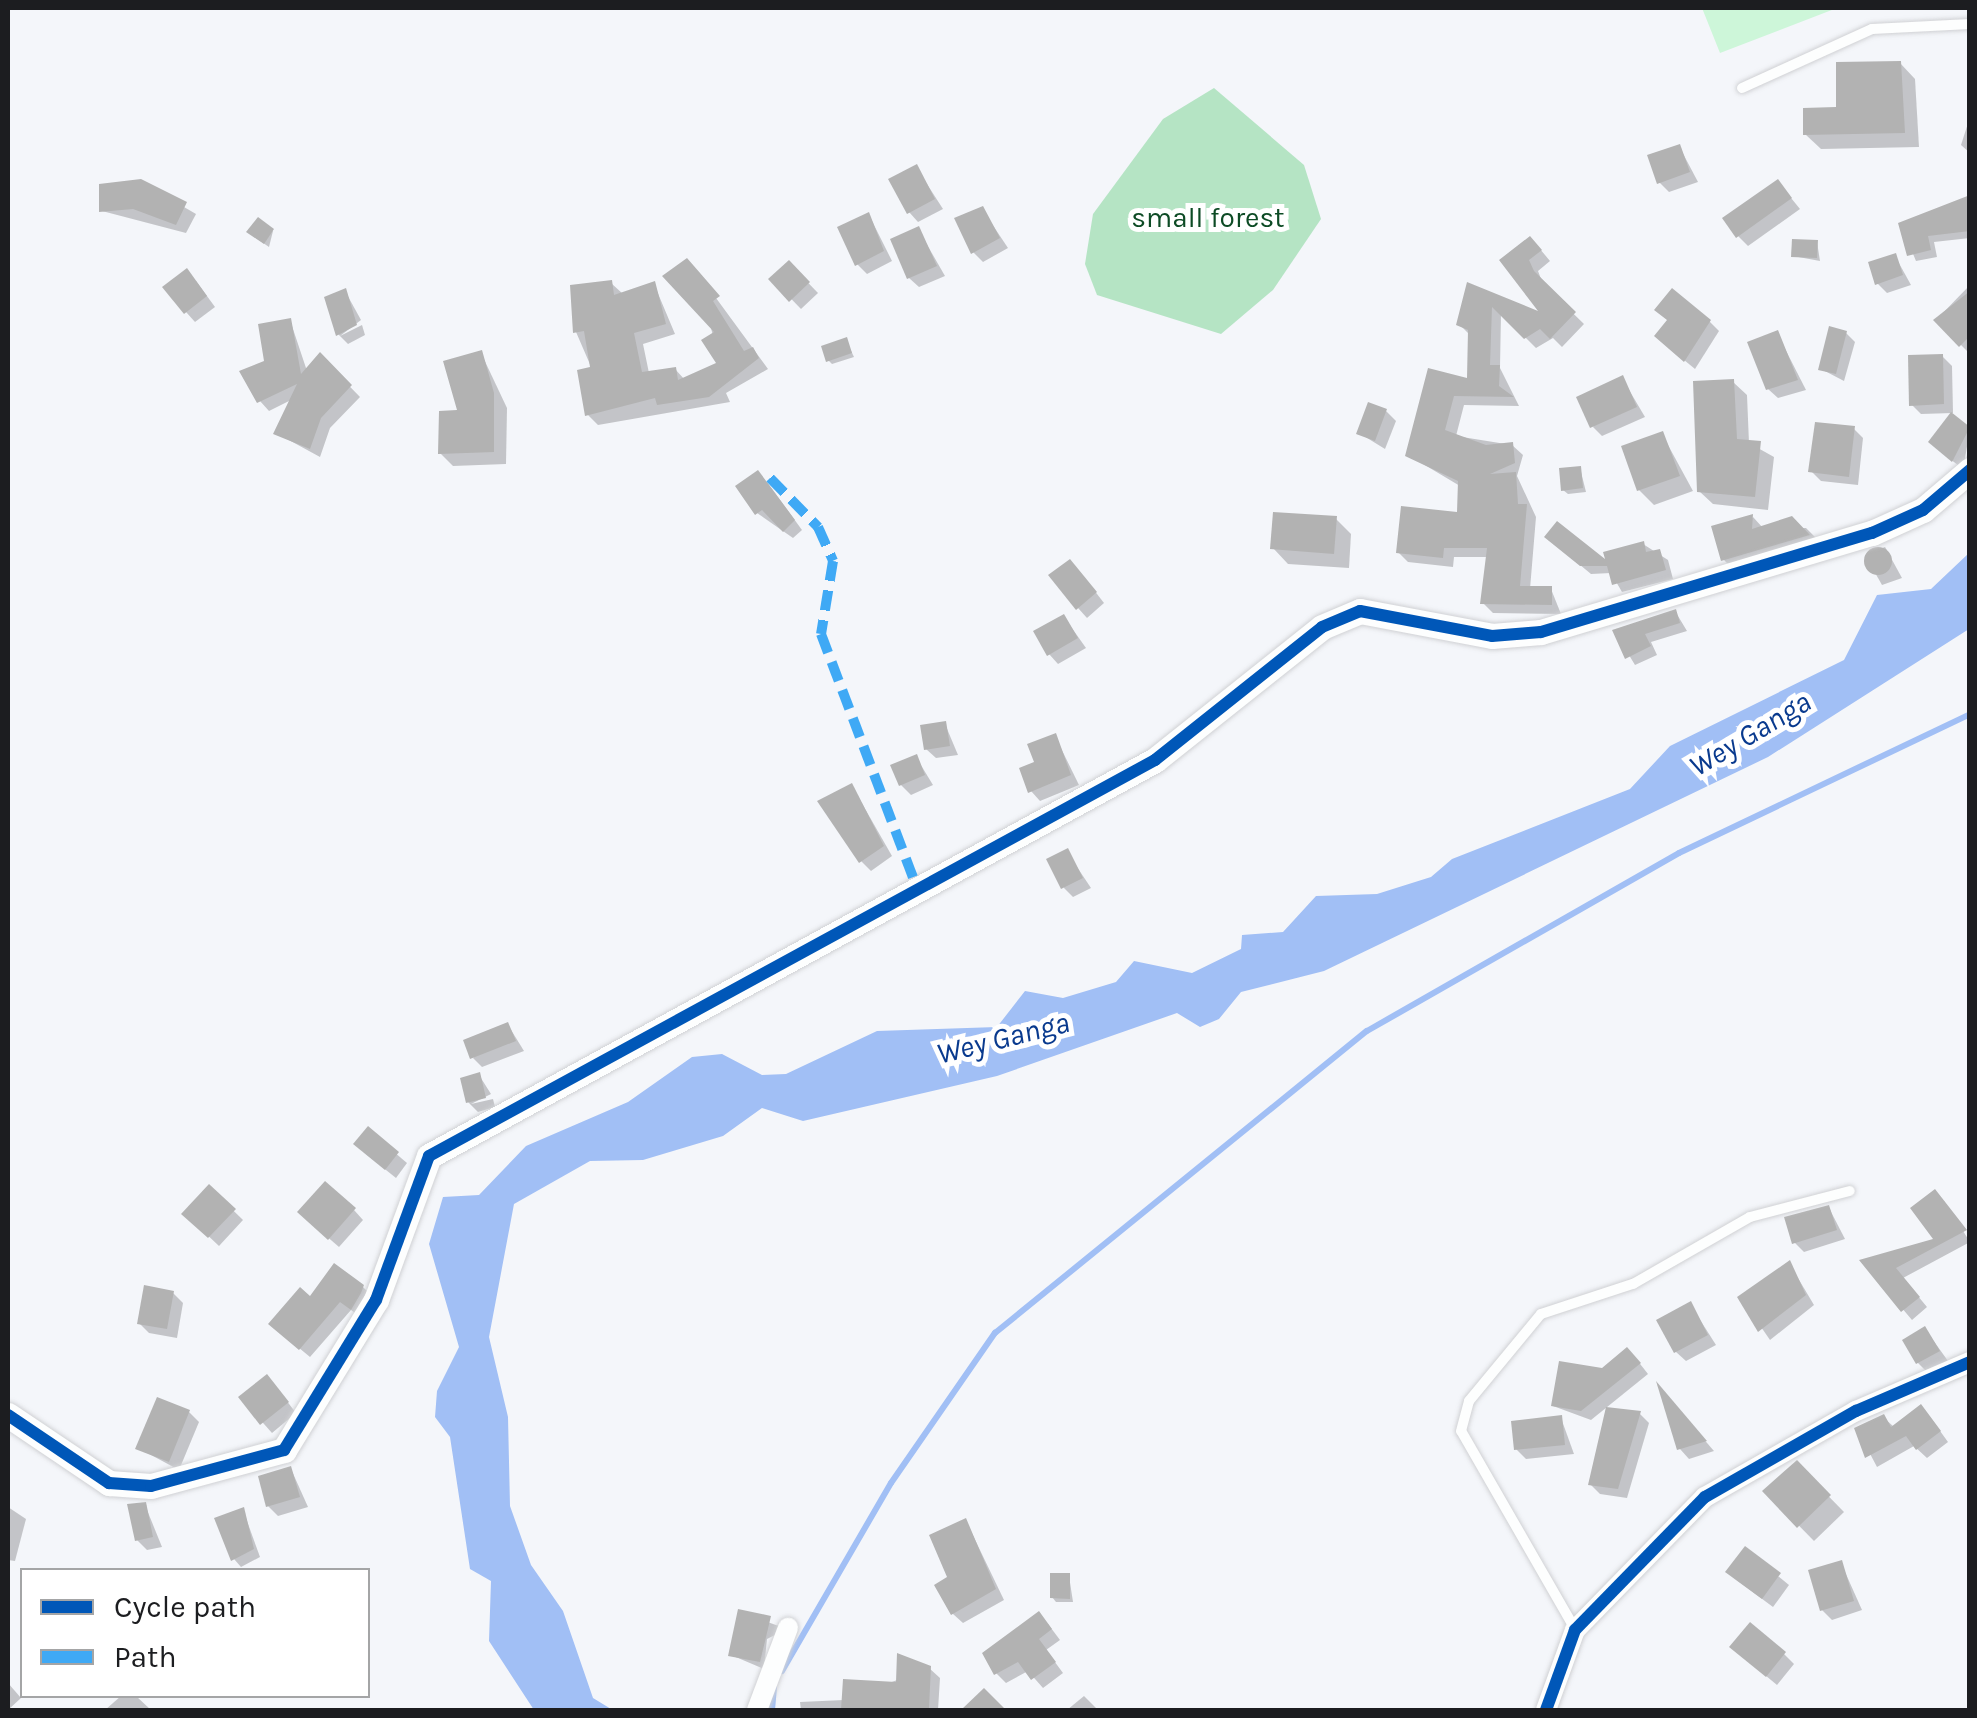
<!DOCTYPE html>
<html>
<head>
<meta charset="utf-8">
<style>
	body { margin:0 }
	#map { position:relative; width:1977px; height:1718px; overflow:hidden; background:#f4f6fa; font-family:Karla,sans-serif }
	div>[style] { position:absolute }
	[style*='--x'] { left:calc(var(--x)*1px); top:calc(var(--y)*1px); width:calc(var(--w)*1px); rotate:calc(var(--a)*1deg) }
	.green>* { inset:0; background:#cdf6d9 }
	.forest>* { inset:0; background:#b5e4c4 }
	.water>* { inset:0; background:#a1bff5 }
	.shadow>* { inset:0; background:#0003 }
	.stream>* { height:6px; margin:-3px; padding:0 3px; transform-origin:3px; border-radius:3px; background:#a1bff5 }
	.building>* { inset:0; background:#b2b2b2 }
	.round { border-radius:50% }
	.roads { filter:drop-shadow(0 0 2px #d0d1d4) drop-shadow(0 0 2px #d0d1d4) }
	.service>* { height:10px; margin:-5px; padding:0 5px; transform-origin:5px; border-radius:5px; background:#fdfefe }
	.minor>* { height:20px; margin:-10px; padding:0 10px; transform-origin:10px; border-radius:10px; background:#fdfefe }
	.tertiary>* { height:25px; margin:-12.5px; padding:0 12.5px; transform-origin:12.5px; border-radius:12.5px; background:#fdfefe }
	.quiet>* { height:10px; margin-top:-5px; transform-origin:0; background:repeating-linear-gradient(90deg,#3fa9f5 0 20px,transparent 0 30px) }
	.cycleway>* { height:12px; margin:-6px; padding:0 6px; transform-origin:6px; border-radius:6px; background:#0057b8 }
	span { translate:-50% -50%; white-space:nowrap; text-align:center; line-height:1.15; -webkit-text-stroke:10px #fff; paint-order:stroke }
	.park-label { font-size:28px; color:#0d4b25 }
	.water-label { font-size:30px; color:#093a8e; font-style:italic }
	.frame { position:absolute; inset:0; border:10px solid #1c1d20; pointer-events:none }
	.legend { position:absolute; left:20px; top:1568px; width:350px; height:130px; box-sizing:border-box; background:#fff; border:2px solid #a4a5a6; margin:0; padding:12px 18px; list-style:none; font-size:30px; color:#1c1d20 }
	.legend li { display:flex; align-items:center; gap:20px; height:50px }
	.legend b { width:50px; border:2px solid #a4a5a6 }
</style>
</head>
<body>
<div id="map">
	<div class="green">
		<i style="clip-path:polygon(1702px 8px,1837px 8px,1720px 53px)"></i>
	</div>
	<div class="forest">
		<i style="clip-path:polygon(1214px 88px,1304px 165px,1321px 219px,1273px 290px,1221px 334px,1097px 295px,1085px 264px,1093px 214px,1163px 119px)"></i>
	</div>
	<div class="water">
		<i style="clip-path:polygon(1969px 553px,1969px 629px,1768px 757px,1324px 971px,1241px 992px,1219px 1019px,1200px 1027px,1177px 1013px,997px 1076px,803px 1121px,762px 1108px,723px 1136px,643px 1160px,590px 1161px,514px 1204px,489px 1337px,508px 1417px,510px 1506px,531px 1565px,563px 1611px,593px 1698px,611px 1709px,534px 1710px,489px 1641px,491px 1581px,470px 1569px,450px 1437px,435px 1417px,437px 1391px,459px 1347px,429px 1244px,443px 1197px,479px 1195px,526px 1146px,628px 1102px,692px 1057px,722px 1054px,762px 1075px,786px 1074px,877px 1031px,997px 1027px,1025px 991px,1063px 998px,1116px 982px,1134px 961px,1192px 973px,1241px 949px,1242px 935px,1283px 932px,1316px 896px,1377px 894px,1431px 877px,1452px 859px,1630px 789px,1670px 746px,1844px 660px,1877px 595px,1931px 589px)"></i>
	</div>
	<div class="shadow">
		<i style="clip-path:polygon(1900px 63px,1915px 79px,1919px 147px,1821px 149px,1805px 134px)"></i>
		<i style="clip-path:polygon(1970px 117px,1970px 153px,1961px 145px)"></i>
		<i style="clip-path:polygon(1679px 146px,1698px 182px,1669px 192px,1659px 182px)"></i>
		<i style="clip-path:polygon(916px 167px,943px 209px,918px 222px,909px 212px)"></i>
		<i style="clip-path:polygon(141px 182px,196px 214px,186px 233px,102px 211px)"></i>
		<i style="clip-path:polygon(1778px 182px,1800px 209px,1748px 246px,1738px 236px)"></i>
		<i style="clip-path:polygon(1970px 198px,1970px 238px,1934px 242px,1937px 257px,1916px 261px,1901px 225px)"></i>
		<i style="clip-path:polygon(982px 209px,1008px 248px,983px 262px,973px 252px)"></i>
		<i style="clip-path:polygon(869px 215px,892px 261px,867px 274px,857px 264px)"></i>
		<i style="clip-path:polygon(918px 229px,945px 276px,919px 287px,909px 278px)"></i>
		<i style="clip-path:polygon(273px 231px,269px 247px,253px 236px)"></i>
		<i style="clip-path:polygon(1817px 242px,1820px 261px,1793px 256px)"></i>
		<i style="clip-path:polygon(1540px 249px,1550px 261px,1538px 271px,1543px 284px,1584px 324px,1562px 347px,1553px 338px,1536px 348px,1501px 313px,1500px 368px,1519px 406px,1464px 405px,1456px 436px,1512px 445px,1523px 455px,1517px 476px,1536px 517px,1530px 589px,1551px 589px,1561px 614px,1493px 613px,1483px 603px,1489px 557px,1454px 557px,1453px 567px,1408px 562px,1398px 552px,1460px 514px,1460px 486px,1408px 455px,1430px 371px,1469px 381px,1470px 335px,1459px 324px,1469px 285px,1546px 317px,1503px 261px)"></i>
		<i style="clip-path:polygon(1895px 256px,1911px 285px,1887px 293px,1877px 283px)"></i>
		<i style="clip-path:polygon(789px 263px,818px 293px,801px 309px,772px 279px)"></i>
		<i style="clip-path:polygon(697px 272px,768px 369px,726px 393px,730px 402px,598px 425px,588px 415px,592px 369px,576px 332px,611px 283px,623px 294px,654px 284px,675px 334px,643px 344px,649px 373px,675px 369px,685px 380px,720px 364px)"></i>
		<i style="clip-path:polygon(196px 281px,215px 307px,195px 322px,186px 312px)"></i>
		<i style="clip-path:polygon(1970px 285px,1970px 354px,1936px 320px)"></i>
		<i style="clip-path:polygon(345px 291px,361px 320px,340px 336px,338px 334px)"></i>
		<i style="clip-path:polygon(290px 320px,307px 371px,320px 356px,360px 397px,330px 428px,320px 457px,276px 433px,291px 400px,269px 411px,260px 401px)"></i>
		<i style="clip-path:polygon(1709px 321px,1719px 331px,1695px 369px,1667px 346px)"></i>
		<i style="clip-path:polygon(362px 325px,365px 335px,348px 344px,340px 336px)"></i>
		<i style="clip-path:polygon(1777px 333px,1806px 390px,1778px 398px,1768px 389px)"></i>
		<i style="clip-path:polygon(1846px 333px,1855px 342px,1844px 381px,1821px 369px)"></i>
		<i style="clip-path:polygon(846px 340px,854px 357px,832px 364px,828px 360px)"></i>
		<i style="clip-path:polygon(481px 353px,507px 408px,506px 464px,453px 466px,440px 453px)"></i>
		<i style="clip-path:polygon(1942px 356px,1952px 366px,1953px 413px,1921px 414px,1912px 405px)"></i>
		<i style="clip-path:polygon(1622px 378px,1645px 417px,1602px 436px,1593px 427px)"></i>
		<i style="clip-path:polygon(1733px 382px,1747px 395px,1749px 443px,1774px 457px,1768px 510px,1713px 504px,1699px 491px)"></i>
		<i style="clip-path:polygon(1386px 411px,1396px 421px,1385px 449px,1359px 433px)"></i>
		<i style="clip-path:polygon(1953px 417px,1970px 430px,1963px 469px,1941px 452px)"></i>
		<i style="clip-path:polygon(1854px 429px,1863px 438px,1858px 485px,1821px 481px,1811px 471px)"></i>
		<i style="clip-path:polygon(1662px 434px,1693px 491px,1654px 505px,1639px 490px)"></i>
		<i style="clip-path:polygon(1580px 468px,1586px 492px,1568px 494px,1563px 490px)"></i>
		<i style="clip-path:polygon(767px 482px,802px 530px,793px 538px,757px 513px)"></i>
		<i style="clip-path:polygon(1753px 517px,1763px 528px,1806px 528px,1816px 538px,1733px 569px,1723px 559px)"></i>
		<i style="clip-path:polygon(1336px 519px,1351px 534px,1349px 568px,1288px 564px,1273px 548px)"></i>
		<i style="clip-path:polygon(1643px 544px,1668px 560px,1673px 579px,1622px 592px,1611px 573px,1591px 574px,1556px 545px,1609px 566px)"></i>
		<i style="clip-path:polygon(1885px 547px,1902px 578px,1882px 585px,1865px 555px)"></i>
		<i style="clip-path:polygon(1080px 572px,1104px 603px,1087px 618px,1078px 608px)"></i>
		<i style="clip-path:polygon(1675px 611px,1687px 631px,1651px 642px,1657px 655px,1635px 665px,1615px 632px)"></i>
		<i style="clip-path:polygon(1064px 617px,1086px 648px,1058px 664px,1049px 654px)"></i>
		<i style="clip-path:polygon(945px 724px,958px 755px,936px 758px,926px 749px)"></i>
		<i style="clip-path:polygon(1055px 736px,1079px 785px,1040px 801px,1031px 791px)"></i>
		<i style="clip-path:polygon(916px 757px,933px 785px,911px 795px,901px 785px)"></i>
		<i style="clip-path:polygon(852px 786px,892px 856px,871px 871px,861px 861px)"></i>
		<i style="clip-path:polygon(1067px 852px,1091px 888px,1073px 897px,1064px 888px)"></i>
		<i style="clip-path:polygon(508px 1025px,524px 1051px,482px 1067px,473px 1058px)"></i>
		<i style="clip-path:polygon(479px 1075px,491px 1094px,471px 1104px,493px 1099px,495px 1107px,478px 1112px,468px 1102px)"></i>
		<i style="clip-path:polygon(368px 1130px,407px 1163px,396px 1178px,366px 1154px)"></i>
		<i style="clip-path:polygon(209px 1187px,243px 1220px,219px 1246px,184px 1213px)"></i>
		<i style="clip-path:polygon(1944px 1201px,1970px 1242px,1903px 1278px,1927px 1307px,1912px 1320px,1863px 1262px,1937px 1240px)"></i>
		<i style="clip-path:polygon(1829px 1208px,1845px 1239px,1804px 1252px,1794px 1242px)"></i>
		<i style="clip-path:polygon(354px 1210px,363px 1220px,339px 1247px,310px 1222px)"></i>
		<i style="clip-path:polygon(1789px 1263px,1814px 1305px,1770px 1340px,1741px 1298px)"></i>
		<i style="clip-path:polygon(363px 1287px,372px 1296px,361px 1317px,351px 1310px,310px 1357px,281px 1333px,311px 1299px)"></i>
		<i style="clip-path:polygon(173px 1293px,183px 1303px,177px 1338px,149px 1333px,139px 1323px)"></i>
		<i style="clip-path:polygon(1690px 1304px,1716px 1345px,1686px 1361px,1676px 1352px)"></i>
		<i style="clip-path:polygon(1925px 1329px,1948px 1361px,1928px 1373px,1918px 1363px)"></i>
		<i style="clip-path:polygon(1637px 1360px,1648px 1374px,1591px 1420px,1553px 1406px,1603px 1370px)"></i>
		<i style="clip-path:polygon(276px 1387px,296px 1413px,272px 1433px,241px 1398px)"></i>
		<i style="clip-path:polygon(1661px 1390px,1714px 1451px,1689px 1459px,1680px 1449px)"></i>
		<i style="clip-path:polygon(189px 1412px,199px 1422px,179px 1470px,138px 1448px)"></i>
		<i style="clip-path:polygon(1639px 1413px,1649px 1423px,1627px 1498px,1600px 1494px,1591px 1485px)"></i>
		<i style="clip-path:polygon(1883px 1417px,1894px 1427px,1930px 1417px,1948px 1442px,1927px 1458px,1914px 1446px,1877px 1467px,1857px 1429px)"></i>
		<i style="clip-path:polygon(1561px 1418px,1574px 1454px,1526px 1459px,1516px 1449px)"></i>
		<i style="clip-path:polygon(1797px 1464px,1844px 1512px,1814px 1541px,1765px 1491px)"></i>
		<i style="clip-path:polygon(291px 1469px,308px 1507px,278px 1516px,268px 1506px)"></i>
		<i style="clip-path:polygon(145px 1505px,162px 1547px,147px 1550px,137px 1540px)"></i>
		<i style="clip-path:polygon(8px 1507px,26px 1519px,15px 1561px,8px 1560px)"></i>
		<i style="clip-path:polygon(243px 1510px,260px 1557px,241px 1567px,234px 1559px)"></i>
		<i style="clip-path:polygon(966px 1521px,1004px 1600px,963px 1623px,953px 1614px)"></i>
		<i style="clip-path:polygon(1745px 1549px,1789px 1585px,1773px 1607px,1738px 1581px)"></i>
		<i style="clip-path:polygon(1841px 1563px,1862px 1610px,1832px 1620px,1822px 1610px)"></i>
		<i style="clip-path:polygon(1069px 1576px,1073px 1602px,1056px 1602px,1052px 1597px)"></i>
		<i style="clip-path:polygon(740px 1612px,787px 1629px,767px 1639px,764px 1669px,731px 1655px)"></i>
		<i style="clip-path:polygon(1048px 1624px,1060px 1640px,1046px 1650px,1063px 1673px,1043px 1688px,1028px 1671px,1006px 1683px,996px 1673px)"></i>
		<i style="clip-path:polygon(1784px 1654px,1794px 1664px,1777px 1685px,1742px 1656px)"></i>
		<i style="clip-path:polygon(929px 1668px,940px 1678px,938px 1710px,801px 1710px,800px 1702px,844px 1700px)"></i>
		<i style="clip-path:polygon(8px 1683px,21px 1698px,8px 1710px)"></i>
		<i style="clip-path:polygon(121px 1696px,136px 1696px,151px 1710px,105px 1710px)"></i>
		<i style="clip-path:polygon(1084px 1696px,1098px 1710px,1067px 1710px)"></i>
	</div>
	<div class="stream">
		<i style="--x:782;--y:1671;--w:217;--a:-59.9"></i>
		<i style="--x:891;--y:1483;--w:183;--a:-55.3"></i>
		<i style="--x:995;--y:1333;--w:479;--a:-39.1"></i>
		<i style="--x:1367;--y:1031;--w:359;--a:-29.7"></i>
		<i style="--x:1679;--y:853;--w:322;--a:-25.5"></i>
		<i style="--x:772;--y:1710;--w:23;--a:-85"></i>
	</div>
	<div class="building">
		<i style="clip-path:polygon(1901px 61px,1905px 133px,1803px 135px,1803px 108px,1836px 107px,1836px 62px)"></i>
		<i style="clip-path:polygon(1680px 144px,1690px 172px,1657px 184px,1647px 155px)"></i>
		<i style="clip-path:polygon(917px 164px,935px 199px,907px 214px,888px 179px)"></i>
		<i style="clip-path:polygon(141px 179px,187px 202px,176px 225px,133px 209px,99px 212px,99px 184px)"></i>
		<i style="clip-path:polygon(1778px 179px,1792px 198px,1736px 238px,1722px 218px)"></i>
		<i style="clip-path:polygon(1970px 195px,1970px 231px,1928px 236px,1931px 250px,1907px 256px,1898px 223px)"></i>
		<i style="clip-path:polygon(983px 206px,1000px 238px,971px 254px,954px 218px)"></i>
		<i style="clip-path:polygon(869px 212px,884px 251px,855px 266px,837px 227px)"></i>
		<i style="clip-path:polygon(258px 217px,274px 229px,264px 244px,246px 232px)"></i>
		<i style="clip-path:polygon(919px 226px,937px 266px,907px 279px,890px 239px)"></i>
		<i style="clip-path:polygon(1530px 236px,1542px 250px,1529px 260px,1534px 271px,1576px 312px,1550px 339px,1540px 329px,1524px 339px,1492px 307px,1490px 365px,1500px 365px,1499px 386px,1514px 397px,1454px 396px,1445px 430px,1486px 445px,1513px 442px,1515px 463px,1490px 474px,1516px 472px,1518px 504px,1527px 504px,1520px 586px,1552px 586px,1552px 605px,1480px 604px,1487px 548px,1444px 548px,1443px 558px,1396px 553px,1401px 506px,1457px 512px,1458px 481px,1405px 456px,1428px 368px,1467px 378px,1468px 330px,1456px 325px,1467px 282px,1538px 311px,1499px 260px)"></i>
		<i style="clip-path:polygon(1792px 239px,1818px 240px,1817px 258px,1791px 257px)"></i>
		<i style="clip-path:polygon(1896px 253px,1903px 275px,1875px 285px,1868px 262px)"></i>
		<i style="clip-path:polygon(687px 258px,720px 296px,713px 301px,744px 351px,753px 347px,759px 358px,709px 397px,657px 405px,655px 398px,585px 416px,577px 370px,590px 367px,584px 331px,573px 333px,570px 285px,612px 280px,614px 295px,655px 281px,666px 324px,634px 333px,642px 372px,676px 367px,678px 380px,716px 363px,701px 340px,714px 332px,662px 276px)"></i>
		<i style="clip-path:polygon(789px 260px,810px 282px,789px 302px,768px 279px)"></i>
		<i style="clip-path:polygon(187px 268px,207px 296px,184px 314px,162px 287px)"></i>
		<i style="clip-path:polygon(346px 288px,357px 325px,336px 336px,324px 297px)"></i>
		<i style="clip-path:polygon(1672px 288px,1711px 320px,1684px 362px,1654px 336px,1667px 320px,1654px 310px)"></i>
		<i style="clip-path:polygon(1970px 291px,1970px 336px,1959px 347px,1933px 320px)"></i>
		<i style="clip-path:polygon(291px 318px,301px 374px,320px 352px,352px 385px,321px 418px,310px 449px,273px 434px,297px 384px,257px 403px,239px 371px,264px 361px,258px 324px)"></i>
		<i style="clip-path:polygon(1829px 326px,1847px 331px,1836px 374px,1818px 370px)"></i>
		<i style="clip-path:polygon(1778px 330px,1798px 380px,1766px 390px,1747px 342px)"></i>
		<i style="clip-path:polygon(847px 337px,852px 353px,826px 362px,821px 346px)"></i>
		<i style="clip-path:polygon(482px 350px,494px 393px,494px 452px,438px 454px,439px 411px,457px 410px,443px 361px)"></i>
		<i style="clip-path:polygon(1943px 354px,1944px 404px,1909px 406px,1908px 355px)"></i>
		<i style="clip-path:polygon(1623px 375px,1637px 407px,1590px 428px,1576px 397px)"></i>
		<i style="clip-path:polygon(1734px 379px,1737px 439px,1761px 441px,1755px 497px,1697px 492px,1693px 381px)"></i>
		<i style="clip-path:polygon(1368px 402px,1387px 409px,1375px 441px,1356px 434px)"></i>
		<i style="clip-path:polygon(1951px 412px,1970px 427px,1952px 462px,1928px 442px)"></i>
		<i style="clip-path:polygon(1815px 422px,1855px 426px,1849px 477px,1808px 472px)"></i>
		<i style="clip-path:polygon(1663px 431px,1680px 476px,1637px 491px,1621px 446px)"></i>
		<i style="clip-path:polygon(1581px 466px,1583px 488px,1561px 491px,1559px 468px)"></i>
		<i style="clip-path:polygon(758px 470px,795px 520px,783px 532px,762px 510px,755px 515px,735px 486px)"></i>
		<i style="clip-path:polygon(1273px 512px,1337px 516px,1334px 554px,1270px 549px)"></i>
		<i style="clip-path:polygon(1753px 514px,1752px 529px,1792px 516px,1810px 535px,1721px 561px,1711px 526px)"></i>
		<i style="clip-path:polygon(1557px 521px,1605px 559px,1603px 552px,1644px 541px,1646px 552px,1660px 549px,1666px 570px,1612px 585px,1607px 566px,1580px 566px,1544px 537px)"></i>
		<i class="round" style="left:1864px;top:547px;width:28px;height:28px"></i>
		<i style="clip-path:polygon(1070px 559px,1097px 592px,1076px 610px,1048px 575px)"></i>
		<i style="clip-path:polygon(1676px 609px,1680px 623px,1645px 634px,1651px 646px,1625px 659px,1612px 630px)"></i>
		<i style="clip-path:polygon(1064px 614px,1078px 638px,1047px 656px,1033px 631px)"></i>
		<i style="clip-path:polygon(946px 721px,950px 746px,924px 750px,920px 725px)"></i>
		<i style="clip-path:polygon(1056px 733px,1071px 775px,1028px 793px,1019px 768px,1034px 762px,1027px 744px)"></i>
		<i style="clip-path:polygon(917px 754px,925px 775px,899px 786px,890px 765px)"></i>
		<i style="clip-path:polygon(852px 783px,884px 846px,859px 863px,817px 801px)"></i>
		<i style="clip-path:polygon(1068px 848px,1083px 878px,1061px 889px,1046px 859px)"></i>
		<i style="clip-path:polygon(508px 1022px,516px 1041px,470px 1059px,463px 1040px)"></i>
		<i style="clip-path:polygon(480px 1072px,486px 1098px,466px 1103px,460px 1078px)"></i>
		<i style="clip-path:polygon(368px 1126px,399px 1152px,385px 1170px,353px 1144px)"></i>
		<i style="clip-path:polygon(325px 1181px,356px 1208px,328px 1240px,297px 1212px)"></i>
		<i style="clip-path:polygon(209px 1184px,236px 1209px,208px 1238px,181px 1214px)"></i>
		<i style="clip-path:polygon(1935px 1189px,1967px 1230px,1896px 1268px,1920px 1297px,1901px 1312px,1859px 1260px,1933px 1239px,1910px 1208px)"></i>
		<i style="clip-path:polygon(1829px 1205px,1837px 1230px,1792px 1244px,1784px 1217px)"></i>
		<i style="clip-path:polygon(1790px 1260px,1806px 1295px,1758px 1332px,1737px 1297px)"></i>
		<i style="clip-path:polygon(334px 1263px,364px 1285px,361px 1293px,351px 1310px,340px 1302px,299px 1350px,268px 1324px,300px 1287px,310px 1296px)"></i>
		<i style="clip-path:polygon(144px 1285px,174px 1291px,167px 1329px,137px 1324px)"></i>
		<i style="clip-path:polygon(1691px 1301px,1708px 1335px,1674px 1353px,1656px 1320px)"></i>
		<i style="clip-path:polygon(1925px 1326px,1940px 1351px,1916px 1364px,1902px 1340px)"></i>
		<i style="clip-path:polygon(1627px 1347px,1641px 1363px,1581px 1411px,1551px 1406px,1559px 1361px,1602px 1368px)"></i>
		<i style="clip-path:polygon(267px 1374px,289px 1402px,260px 1425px,238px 1397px)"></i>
		<i style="clip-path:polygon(1656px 1381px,1707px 1441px,1677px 1450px)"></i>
		<i style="clip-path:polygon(157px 1397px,190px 1410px,169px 1462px,135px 1449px)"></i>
		<i style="clip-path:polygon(1921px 1404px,1941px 1431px,1916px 1450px,1906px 1436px,1865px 1458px,1854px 1428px,1884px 1414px,1891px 1427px)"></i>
		<i style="clip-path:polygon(1606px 1407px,1641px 1411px,1618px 1489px,1588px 1485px)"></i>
		<i style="clip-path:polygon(1562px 1415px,1565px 1445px,1514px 1450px,1511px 1421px)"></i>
		<i style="clip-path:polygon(1797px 1460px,1831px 1495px,1797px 1528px,1762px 1491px)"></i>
		<i style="clip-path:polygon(291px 1466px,300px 1497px,266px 1507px,258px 1476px)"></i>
		<i style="clip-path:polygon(146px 1502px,153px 1537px,135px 1541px,127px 1504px)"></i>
		<i style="clip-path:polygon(244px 1507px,254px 1549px,231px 1561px,214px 1518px)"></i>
		<i style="clip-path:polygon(966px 1518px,996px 1589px,951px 1615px,934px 1585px,947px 1577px,929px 1535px)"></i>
		<i style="clip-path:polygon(1745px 1546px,1781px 1573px,1762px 1599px,1725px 1572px)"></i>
		<i style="clip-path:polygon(1842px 1560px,1854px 1601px,1820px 1611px,1808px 1570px)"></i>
		<i style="clip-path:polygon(1050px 1573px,1070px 1573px,1070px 1599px,1050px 1598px)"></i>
		<i style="clip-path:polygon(738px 1609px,771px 1616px,760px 1662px,728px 1656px)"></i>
		<i style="clip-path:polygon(1039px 1611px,1052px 1629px,1039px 1639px,1056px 1662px,1031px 1680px,1018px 1662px,994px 1675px,982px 1653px)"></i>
		<i style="clip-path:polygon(1750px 1622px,1786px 1652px,1766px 1677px,1729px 1647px)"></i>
		<i style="clip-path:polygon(897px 1653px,931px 1666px,929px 1708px,841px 1710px,843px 1679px,896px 1682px)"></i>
		<i style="clip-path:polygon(984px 1688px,1006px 1710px,961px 1710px)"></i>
	</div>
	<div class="roads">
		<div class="service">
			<i style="--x:1742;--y:88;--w:143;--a:-24.4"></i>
			<i style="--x:1872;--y:29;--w:98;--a:-2.9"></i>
			<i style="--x:1575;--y:1629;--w:228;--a:-119.9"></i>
			<i style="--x:1461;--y:1431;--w:31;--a:-75"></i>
			<i style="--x:1469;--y:1401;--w:113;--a:-50.4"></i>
			<i style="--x:1541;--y:1314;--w:97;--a:-18.1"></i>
			<i style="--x:1633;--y:1284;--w:135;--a:-29.8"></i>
			<i style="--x:1750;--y:1217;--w:103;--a:-14.6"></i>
		</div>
		<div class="minor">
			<i style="--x:757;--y:1710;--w:88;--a:-69.3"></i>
			<i style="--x:1546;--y:1710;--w:85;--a:-70.1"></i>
			<i style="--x:1575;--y:1630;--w:186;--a:-45.7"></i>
			<i style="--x:1705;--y:1497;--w:174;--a:-29.7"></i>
			<i style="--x:1856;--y:1411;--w:124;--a:-23.3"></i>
		</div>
		<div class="tertiary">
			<i style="--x:8;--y:1415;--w:122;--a:34"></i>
			<i style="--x:109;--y:1483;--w:42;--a:4.1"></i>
			<i style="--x:151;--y:1486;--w:138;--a:-15.1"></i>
			<i style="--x:284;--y:1450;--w:176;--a:-58.5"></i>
			<i style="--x:376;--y:1300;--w:153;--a:-69.8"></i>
			<i style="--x:429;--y:1156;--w:827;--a:-28.61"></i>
			<i style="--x:1155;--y:760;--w:213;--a:-38.5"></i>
			<i style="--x:1322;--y:627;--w:41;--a:-22.8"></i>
			<i style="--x:1360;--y:611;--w:134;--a:10.7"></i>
			<i style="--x:1492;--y:636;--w:49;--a:-4.7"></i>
			<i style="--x:1541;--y:632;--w:345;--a:-16.7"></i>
			<i style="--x:1872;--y:533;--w:56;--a:-24.3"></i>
			<i style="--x:1923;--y:510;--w:62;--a:-40.4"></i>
		</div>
	</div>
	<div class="quiet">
		<i style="--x:770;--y:478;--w:69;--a:45.6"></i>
		<i style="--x:818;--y:527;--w:37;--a:66"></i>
		<i style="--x:833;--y:561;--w:74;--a:99.3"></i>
		<i style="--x:821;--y:634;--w:266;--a:69.3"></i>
	</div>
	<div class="cycleway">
		<i style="--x:8;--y:1415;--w:122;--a:34"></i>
		<i style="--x:109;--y:1483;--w:42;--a:4.1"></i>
		<i style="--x:151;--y:1486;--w:138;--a:-15.1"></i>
		<i style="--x:284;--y:1450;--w:176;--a:-58.5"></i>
		<i style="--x:376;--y:1300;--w:153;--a:-69.8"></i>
		<i style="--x:429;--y:1156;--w:827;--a:-28.61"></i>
		<i style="--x:1155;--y:760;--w:213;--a:-38.5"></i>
		<i style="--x:1322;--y:627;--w:41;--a:-22.8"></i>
		<i style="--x:1360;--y:611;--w:134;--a:10.7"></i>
		<i style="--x:1492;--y:636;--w:49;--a:-4.7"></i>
		<i style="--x:1541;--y:632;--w:345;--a:-16.7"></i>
		<i style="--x:1872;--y:533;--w:56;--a:-24.3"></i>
		<i style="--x:1923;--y:510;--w:62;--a:-40.4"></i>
		<i style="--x:1546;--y:1710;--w:85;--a:-70.1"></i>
		<i style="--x:1575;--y:1630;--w:186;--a:-45.7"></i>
		<i style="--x:1705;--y:1497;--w:174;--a:-29.7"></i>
		<i style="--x:1856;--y:1411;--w:124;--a:-23.3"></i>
	</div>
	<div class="park-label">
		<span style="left:1208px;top:218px">small forest</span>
	</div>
	<div class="water-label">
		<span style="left:1750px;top:734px;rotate:-31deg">Wey Ganga</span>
		<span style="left:1003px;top:1038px;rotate:-14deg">Wey Ganga</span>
	</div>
	<div class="frame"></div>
	<ul class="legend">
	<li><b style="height:12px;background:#0057b8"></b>Cycle path</li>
	<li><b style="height:12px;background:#3fa9f5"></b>Path</li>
	</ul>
</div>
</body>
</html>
